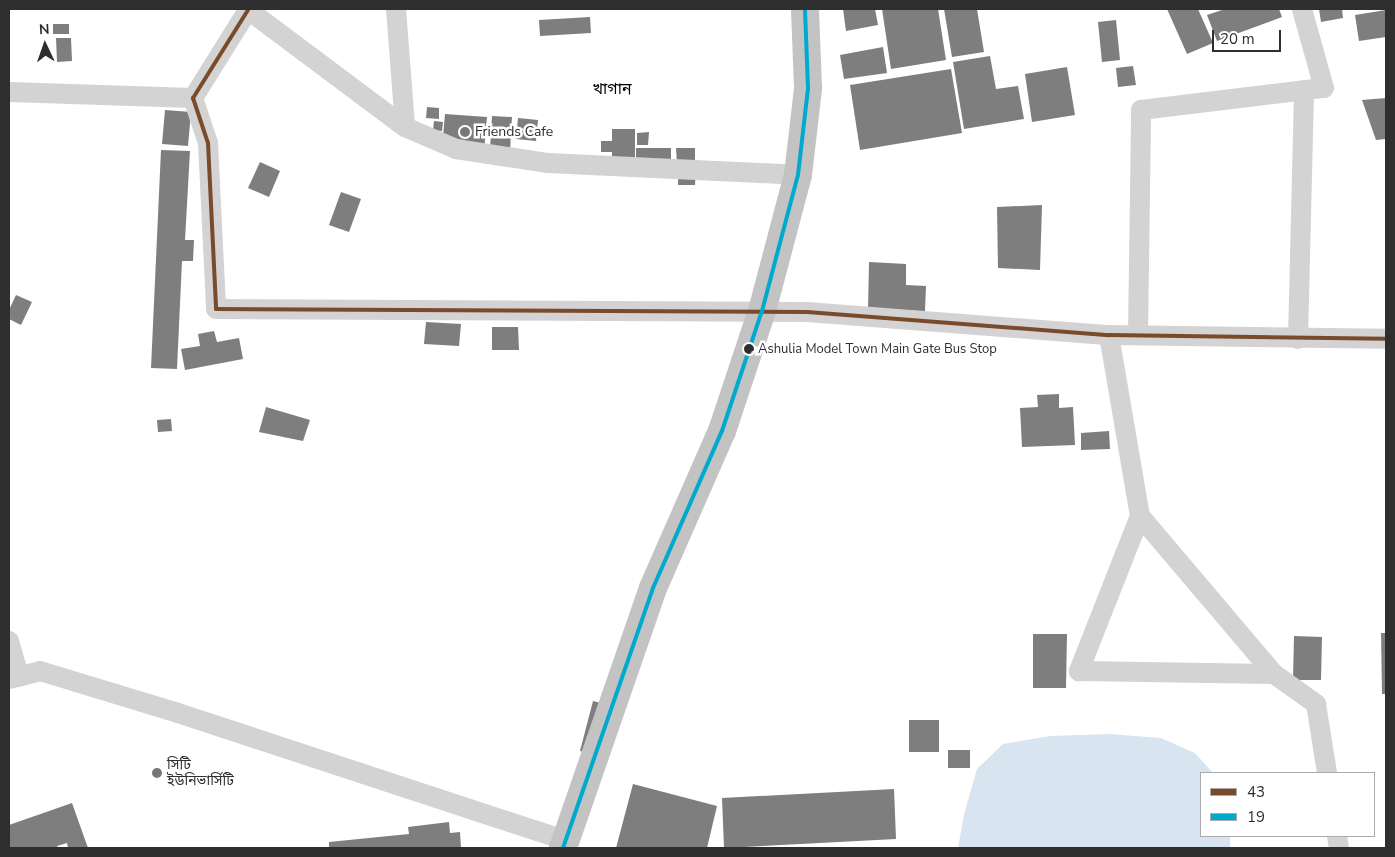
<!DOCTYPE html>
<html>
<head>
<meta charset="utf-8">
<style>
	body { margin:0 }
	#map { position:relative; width:1395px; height:857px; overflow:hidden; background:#fff; font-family:"Nunito Sans","Noto Sans Bengali",sans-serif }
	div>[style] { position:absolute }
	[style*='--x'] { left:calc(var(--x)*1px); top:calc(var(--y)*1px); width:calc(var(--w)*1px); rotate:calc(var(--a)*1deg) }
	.water>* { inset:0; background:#d8e5f1 }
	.building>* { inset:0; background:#7e7e7e }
	.minor>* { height:20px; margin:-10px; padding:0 10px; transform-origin:10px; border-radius:10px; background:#d3d3d3 }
	.trunk>* { height:28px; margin:-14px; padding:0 14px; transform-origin:14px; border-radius:14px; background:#c3c3c3 }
	.bus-1>* { height:4px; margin:-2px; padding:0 2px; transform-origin:2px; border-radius:2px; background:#7a4b2a }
	.bus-2>* { height:4px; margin:-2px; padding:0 2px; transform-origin:2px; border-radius:2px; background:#00a9ce }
	.dots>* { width:14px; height:14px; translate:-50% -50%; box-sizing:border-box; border:2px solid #fff; border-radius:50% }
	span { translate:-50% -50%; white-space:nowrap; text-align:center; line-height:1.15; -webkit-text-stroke:5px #fff; paint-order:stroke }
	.bus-label { font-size:13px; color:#2e2e2e }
	.left { translate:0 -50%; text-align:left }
	.poi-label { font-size:14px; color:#2e2e2e }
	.quarter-label { font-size:16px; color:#000 }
	.frame { position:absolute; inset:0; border:10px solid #2e2e2e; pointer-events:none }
	.legend { position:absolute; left:1200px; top:772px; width:175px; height:65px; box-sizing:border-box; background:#fff; border:1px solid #ababab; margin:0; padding:6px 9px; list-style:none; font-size:15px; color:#2e2e2e }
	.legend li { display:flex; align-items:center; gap:10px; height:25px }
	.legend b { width:25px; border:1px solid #ababab }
	.north { position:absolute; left:20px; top:20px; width:50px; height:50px; -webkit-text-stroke:4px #fff; paint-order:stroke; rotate:357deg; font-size:14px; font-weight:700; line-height:20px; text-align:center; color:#2e2e2e }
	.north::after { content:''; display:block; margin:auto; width:18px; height:22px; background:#2e2e2e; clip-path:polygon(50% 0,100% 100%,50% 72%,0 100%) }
	.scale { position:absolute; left:1212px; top:30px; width:69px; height:22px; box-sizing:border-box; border:2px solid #2e2e2e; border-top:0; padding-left:6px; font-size:15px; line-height:18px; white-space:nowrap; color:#2e2e2e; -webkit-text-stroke:4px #fff; paint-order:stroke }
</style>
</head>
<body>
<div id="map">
	<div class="water">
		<i style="clip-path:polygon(1109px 734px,1161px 738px,1195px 753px,1213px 773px,1201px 773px,1201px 836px,1230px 836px,1230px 848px,958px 848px,964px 814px,977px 769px,1003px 744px,1050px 736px)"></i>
	</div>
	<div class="building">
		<i style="clip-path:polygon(843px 9px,875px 9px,878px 25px,846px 31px)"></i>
		<i style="clip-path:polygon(882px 9px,938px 9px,946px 60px,891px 69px)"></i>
		<i style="clip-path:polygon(944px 9px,977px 9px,984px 52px,952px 57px)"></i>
		<i style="clip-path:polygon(1167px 9px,1198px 9px,1213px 43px,1187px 54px)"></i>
		<i style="clip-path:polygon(1225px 9px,1279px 9px,1282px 17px,1217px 41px,1207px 15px)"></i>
		<i style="clip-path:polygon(1319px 9px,1342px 9px,1343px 18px,1321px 22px)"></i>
		<i style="clip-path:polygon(1386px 10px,1386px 37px,1359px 41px,1355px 15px)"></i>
		<i style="clip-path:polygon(590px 17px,591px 33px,540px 36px,539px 20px)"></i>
		<i style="clip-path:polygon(1116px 20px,1120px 60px,1102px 62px,1098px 22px)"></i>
		<i style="clip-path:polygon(53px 24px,69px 24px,69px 34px,53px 34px)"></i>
		<i style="clip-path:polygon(56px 38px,71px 38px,72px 61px,57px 62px)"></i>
		<i style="clip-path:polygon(883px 47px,887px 73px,844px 79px,840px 55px)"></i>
		<i style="clip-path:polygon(990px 56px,996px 89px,1018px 86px,1024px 119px,964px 129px,953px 62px)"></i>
		<i style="clip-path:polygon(1133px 66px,1136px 85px,1118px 87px,1116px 68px)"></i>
		<i style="clip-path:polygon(1067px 67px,1075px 115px,1032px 122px,1025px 74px)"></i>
		<i style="clip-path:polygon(951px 69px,962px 133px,860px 150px,850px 85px)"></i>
		<i style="clip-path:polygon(1386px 98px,1386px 139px,1376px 140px,1362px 100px)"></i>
		<i style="clip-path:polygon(427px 107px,439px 108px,439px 119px,426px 118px)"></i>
		<i style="clip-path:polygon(165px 110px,191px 112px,188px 146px,162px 144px)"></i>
		<i style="clip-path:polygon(445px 114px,487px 117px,484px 151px,442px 147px)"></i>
		<i style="clip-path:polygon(492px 116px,512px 117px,510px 151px,490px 149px)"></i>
		<i style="clip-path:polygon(518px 118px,538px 120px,536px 141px,516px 139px)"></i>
		<i style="clip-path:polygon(434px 121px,443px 122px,442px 131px,433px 130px)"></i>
		<i style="clip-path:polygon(612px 129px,635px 129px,635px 168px,612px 168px,612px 152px,601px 152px,601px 141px,612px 141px)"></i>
		<i style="clip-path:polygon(649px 132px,648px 145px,637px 145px,637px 133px)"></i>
		<i style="clip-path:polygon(636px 148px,671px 148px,671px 163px,636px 163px)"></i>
		<i style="clip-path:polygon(676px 148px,695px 148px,695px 164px,677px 165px)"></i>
		<i style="clip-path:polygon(161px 150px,190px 151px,185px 240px,194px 240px,193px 261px,182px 261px,177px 369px,151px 368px)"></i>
		<i style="clip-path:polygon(260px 162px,280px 171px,269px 197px,248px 188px)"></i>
		<i style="clip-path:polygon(678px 168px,696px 168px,695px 185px,678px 185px)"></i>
		<i style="clip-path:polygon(341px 192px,361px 199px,349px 232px,329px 225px)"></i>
		<i style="clip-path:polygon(1042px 205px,1040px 270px,998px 268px,997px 207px)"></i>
		<i style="clip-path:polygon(869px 262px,906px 264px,906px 285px,926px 286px,925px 311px,868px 310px)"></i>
		<i style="clip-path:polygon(16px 295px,32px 302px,21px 325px,9px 319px,9px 310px)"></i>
		<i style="clip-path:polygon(426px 322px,461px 324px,459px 346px,424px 344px)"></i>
		<i style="clip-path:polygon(492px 327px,518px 327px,519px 350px,492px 350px)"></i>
		<i style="clip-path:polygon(214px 331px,217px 342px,239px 338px,243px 359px,185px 370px,181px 349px,200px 346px,198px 334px)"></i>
		<i style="clip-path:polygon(1059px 394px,1059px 408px,1073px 407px,1075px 445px,1022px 447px,1020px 408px,1038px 407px,1037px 395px)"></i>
		<i style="clip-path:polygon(266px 407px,310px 420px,303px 441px,259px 432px)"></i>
		<i style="clip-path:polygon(171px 419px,172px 431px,158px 432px,157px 420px)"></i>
		<i style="clip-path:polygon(1109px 431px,1110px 449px,1081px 450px,1081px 433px)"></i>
		<i style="clip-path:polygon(1381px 633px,1386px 633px,1386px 694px,1382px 694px)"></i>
		<i style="clip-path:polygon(1033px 634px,1067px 634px,1066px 688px,1033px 688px)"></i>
		<i style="clip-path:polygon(1294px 636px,1322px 637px,1321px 680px,1293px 680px)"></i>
		<i style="clip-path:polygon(593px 701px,617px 707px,603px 757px,580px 751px)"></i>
		<i style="clip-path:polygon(909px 720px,939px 720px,939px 752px,909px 752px)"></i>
		<i style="clip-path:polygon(948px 750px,970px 750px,970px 768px,948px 768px)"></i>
		<i style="clip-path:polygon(633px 784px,717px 806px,707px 848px,616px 848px)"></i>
		<i style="clip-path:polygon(894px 789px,896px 839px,724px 848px,722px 798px)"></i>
		<i style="clip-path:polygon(72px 803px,88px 848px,68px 848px,67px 843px,57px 846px,58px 848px,9px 848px,9px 825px)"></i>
		<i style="clip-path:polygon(449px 822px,450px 833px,460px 832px,461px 848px,329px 848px,329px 842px,409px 834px,408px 827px)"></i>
	</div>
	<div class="minor">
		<i style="--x:247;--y:9;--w:197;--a:36.8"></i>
		<i style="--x:405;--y:127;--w:56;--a:23.3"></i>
		<i style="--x:456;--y:149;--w:93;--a:8.7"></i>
		<i style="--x:548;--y:163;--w:250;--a:2.7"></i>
		<i style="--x:396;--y:9;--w:118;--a:85.6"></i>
		<i style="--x:248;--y:10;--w:104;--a:122"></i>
		<i style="--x:193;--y:98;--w:47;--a:71.6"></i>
		<i style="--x:208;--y:143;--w:166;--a:87.2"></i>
		<i style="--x:216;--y:309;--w:591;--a:0.29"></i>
		<i style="--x:807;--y:312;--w:303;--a:4.4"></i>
		<i style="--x:1109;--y:335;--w:277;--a:0.8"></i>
		<i style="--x:9;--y:92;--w:184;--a:1.9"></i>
		<i style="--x:1109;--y:335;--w:184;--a:80.3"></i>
		<i style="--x:1140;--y:516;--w:167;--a:111.5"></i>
		<i style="--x:1079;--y:671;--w:195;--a:0.9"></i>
		<i style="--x:1274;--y:674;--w:52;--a:35.5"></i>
		<i style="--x:1316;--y:704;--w:70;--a:80.9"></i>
		<i style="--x:1138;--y:335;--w:225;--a:-89.2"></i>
		<i style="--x:1141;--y:110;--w:184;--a:-6.9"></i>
		<i style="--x:1324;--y:88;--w:82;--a:-105.6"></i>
		<i style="--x:1298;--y:339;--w:249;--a:-88.6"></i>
		<i style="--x:1140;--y:516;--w:207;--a:49.7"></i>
		<i style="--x:9;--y:641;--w:37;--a:74"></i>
		<i style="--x:9;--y:679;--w:32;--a:-14"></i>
		<i style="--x:40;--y:671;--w:144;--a:16.9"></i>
		<i style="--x:178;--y:713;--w:407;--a:18.2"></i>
		<i style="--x:1337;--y:836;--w:12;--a:81"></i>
	</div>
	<div class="trunk">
		<i style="--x:563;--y:848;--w:275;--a:-70.9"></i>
		<i style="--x:653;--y:588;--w:171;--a:-66.3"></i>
		<i style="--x:722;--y:431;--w:126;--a:-71.6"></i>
		<i style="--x:762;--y:311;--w:141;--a:-75.2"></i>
		<i style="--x:798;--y:175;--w:88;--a:-83.4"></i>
		<i style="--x:808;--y:88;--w:79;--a:-92.2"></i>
	</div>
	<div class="bus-1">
		<i style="--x:248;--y:10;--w:104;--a:122"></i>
		<i style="--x:193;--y:98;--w:47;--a:71.6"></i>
		<i style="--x:208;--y:143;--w:166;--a:87.2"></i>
		<i style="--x:216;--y:309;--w:591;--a:0.29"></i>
		<i style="--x:807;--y:312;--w:303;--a:4.4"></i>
		<i style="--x:1109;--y:335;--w:277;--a:0.8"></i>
	</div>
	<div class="bus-2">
		<i style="--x:563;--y:848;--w:275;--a:-70.9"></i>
		<i style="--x:653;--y:588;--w:171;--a:-66.3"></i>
		<i style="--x:722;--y:431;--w:126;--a:-71.6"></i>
		<i style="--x:762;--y:311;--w:141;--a:-75.2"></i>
		<i style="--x:798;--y:175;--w:88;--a:-83.4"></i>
		<i style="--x:808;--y:88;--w:79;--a:-92.2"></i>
	</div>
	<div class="dots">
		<i style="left:465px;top:132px;background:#777"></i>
		<i style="left:749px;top:349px;background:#2e2e2e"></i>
		<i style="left:157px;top:773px;background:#777"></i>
	</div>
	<div class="bus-label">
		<span class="left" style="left:758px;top:349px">Ashulia Model Town Main Gate Bus Stop</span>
	</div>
	<div class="poi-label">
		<span class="left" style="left:475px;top:132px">Friends Cafe</span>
		<span class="left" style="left:167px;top:773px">সিটি<br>ইউনিভার্সিটি</span>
	</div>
	<div class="quarter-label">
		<span style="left:612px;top:89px">খাগান</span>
	</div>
	<div class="frame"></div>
	<ul class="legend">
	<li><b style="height:6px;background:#7a4b2a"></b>43</li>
	<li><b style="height:6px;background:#00a9ce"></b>19</li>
	</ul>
	<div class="north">N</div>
	<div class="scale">20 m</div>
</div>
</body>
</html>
